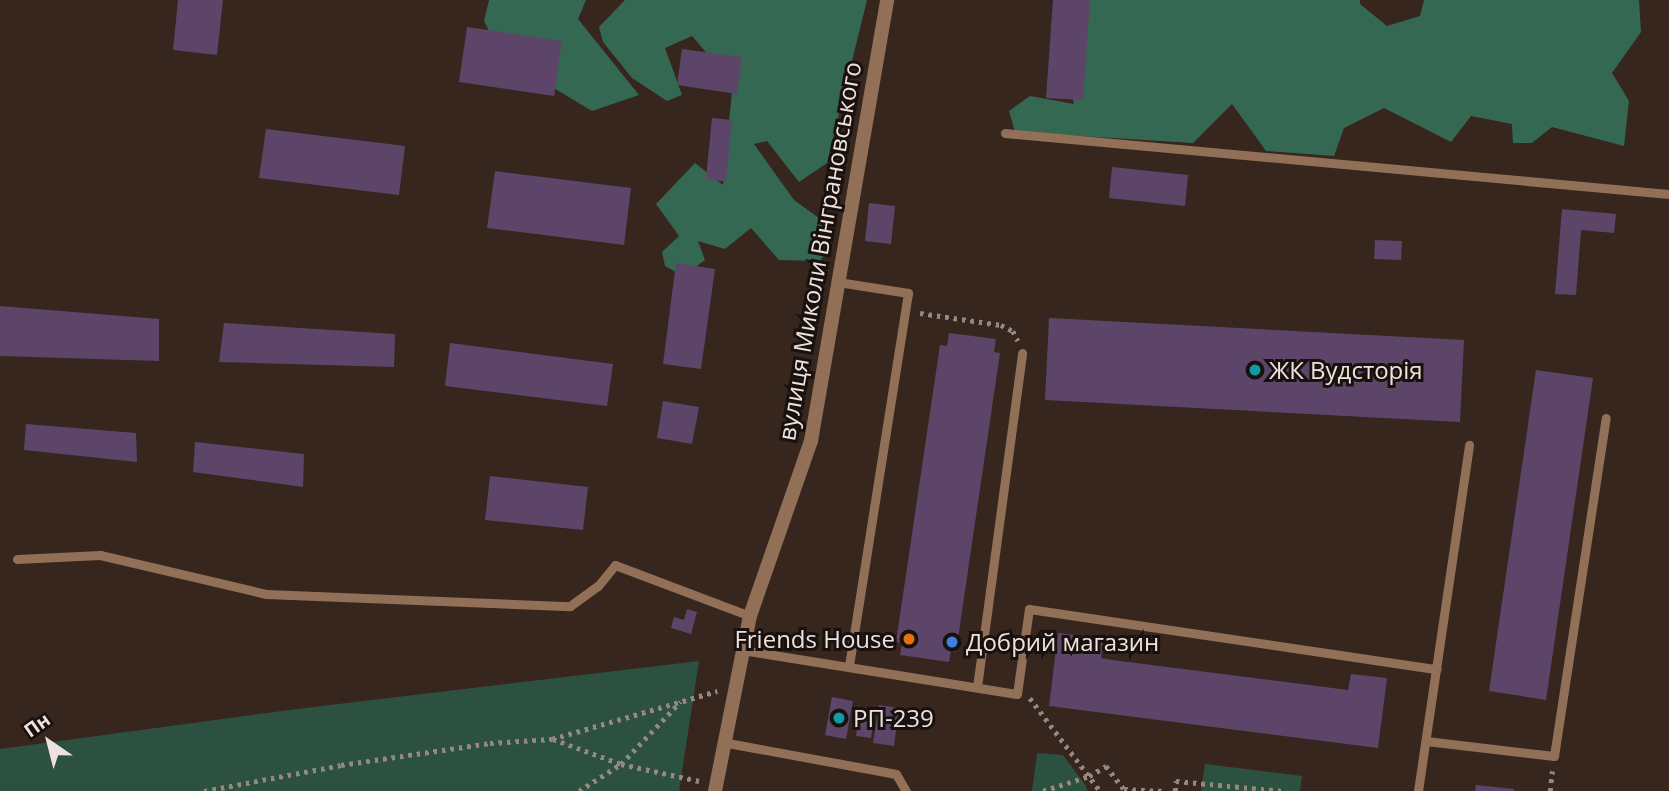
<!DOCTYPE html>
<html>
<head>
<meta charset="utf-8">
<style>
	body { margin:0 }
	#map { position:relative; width:1669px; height:791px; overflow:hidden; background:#36261e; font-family:"Open Sans",sans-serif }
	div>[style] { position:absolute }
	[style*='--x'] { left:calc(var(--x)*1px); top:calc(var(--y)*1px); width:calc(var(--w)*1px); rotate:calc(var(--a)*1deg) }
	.green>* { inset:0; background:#2d5141 }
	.forest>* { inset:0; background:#356852 }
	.building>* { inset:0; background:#5d456a }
	.path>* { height:4.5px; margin-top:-2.25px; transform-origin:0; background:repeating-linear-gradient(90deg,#958881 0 3.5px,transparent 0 8.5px) }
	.service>* { height:9px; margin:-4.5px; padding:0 4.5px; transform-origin:4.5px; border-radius:4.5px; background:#926f57 }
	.minor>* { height:14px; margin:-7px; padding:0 7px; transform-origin:7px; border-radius:7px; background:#926f57 }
	.dots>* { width:19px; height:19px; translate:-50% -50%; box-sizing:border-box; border:4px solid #18110d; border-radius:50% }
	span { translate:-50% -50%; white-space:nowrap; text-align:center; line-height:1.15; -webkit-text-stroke:6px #18110d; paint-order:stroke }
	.street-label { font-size:24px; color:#ede2dd }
	.poi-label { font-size:24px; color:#ede2dd }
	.left { translate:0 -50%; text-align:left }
	.right { translate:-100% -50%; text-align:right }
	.north { position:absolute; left:14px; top:707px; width:70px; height:70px; -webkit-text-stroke:5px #18110d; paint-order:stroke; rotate:325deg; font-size:19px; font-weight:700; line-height:28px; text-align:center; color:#ede2dd }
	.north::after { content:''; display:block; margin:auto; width:24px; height:32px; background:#ede2dd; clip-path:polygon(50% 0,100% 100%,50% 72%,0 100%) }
</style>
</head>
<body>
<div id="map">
	<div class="green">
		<i style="clip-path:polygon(699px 661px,679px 791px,0 791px,0 749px,297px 709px)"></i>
		<i style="clip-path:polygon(1037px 753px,1063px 755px,1086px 786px,1087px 791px,1032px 791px)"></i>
		<i style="clip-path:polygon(1205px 764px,1302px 776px,1300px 791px,1201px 791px)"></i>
	</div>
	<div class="forest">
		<i style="clip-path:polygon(489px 0,586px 0,578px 19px,639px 95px,592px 111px,532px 75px,494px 41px,484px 21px)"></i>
		<i style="clip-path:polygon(625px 0,867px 0,827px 163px,799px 182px,767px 141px,754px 144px,794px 200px,823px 221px,832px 243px,820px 261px,779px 260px,751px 228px,725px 249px,698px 241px,705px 260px,683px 276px,665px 266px,662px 252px,679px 236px,656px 204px,695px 163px,723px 185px,735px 60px,710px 57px,692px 36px,665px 48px,682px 95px,667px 101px,632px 78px,603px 42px,599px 27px)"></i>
		<i style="clip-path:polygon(1089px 0,1360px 0,1360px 4px,1387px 26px,1420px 16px,1424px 0,1639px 0,1641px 32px,1612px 73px,1629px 101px,1624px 146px,1552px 127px,1532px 143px,1513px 143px,1512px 124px,1471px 116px,1451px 142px,1384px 108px,1344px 128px,1334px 156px,1266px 151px,1232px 104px,1193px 143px,1015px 132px,1009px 111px,1030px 96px,1074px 104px,1067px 78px)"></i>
	</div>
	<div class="building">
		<i style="clip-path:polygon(178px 0,223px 0,217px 55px,173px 50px)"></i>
		<i style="clip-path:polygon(1053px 0,1090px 0,1083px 100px,1046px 98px)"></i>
		<i style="clip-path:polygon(467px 27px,562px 41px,554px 96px,459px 82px)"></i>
		<i style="clip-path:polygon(682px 49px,742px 57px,737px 94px,677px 85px)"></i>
		<i style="clip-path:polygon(712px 118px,732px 120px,726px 182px,706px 179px)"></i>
		<i style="clip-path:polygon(266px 129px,405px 146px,399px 195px,259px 178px)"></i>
		<i style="clip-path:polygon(1112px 167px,1188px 175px,1185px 206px,1109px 198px)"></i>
		<i style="clip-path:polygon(495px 171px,631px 188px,624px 245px,487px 228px)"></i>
		<i style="clip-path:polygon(869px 203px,895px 206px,891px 244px,865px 241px)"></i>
		<i style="clip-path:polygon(1562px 209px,1616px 214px,1614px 233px,1581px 230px,1576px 295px,1555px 294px)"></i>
		<i style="clip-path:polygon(1375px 240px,1402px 241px,1401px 260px,1374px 259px)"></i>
		<i style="clip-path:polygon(676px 263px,715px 269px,701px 369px,663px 364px)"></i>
		<i style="clip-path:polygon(0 306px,159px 319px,159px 361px,0 356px)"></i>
		<i style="clip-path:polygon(1049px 318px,1464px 340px,1460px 422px,1045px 400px)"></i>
		<i style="clip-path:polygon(224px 323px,395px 334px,394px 367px,219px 362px)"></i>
		<i style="clip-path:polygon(949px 333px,996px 339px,994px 352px,1000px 353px,956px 652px,951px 651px,949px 662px,900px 655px,902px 643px,896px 642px,940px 345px,947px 346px)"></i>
		<i style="clip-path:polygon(450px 343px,613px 364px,607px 406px,445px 386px)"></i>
		<i style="clip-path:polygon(1536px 370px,1593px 378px,1546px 700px,1489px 691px)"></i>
		<i style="clip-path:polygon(663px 401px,699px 407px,692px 444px,657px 438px)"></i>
		<i style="clip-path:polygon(26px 424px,136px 433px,137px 462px,24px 450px)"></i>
		<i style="clip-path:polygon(195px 442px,304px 454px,303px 487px,193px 472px)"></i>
		<i style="clip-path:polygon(490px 476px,588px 487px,583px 530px,485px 520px)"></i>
		<i style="clip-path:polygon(687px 609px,697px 612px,691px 634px,671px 628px,674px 617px,684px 620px)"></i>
		<i style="clip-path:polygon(1058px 633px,1104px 639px,1101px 658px,1112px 660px,1348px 690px,1351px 674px,1387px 678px,1378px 748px,1049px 706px)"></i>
		<i style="clip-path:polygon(832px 697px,853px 701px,846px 739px,825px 735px)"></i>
		<i style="clip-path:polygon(879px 705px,899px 708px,894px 746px,873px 743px)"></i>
		<i style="clip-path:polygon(859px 714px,874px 717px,871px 738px,856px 736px)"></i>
		<i style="clip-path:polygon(1476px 785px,1514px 789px,1514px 791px,1475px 791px)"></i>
	</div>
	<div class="path">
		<i style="--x:920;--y:313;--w:82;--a:8.4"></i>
		<i style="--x:1001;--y:325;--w:13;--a:27"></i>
		<i style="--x:1013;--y:331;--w:11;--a:63"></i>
		<i style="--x:1030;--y:698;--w:116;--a:53"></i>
		<i style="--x:553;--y:739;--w:72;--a:20.2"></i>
		<i style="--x:621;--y:764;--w:80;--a:12.3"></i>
		<i style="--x:204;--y:791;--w:139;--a:-10.7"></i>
		<i style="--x:341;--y:765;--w:151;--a:-8.4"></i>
		<i style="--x:490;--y:743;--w:62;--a:-3.7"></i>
		<i style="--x:552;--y:739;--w:172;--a:-16.2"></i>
		<i style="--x:579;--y:791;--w:50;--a:-32.7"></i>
		<i style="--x:621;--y:764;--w:86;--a:-46.4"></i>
		<i style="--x:1043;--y:791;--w:48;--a:-18.1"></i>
		<i style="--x:1089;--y:776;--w:20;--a:-30"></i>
		<i style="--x:1106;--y:766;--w:29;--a:52"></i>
		<i style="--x:1124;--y:789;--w:39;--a:3"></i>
		<i style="--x:1175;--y:791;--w:10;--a:-84"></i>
		<i style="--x:1176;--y:781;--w:107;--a:5.3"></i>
		<i style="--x:1550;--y:791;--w:20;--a:-84"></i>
	</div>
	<div class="service">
		<i style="--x:1005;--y:133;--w:667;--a:5.25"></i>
		<i style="--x:838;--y:282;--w:71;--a:8.9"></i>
		<i style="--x:908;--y:293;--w:378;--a:99"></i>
		<i style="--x:17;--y:559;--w:83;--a:-2.8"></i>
		<i style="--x:100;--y:555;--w:171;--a:13.2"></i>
		<i style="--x:266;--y:594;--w:304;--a:2.3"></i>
		<i style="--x:570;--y:606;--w:34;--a:-36"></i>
		<i style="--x:598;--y:586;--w:27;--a:-51"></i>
		<i style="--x:615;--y:565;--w:144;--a:20.7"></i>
		<i style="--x:742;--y:650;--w:278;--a:9.1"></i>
		<i style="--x:1017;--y:694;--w:86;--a:-82"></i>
		<i style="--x:1029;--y:609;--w:412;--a:8.4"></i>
		<i style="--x:977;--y:687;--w:337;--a:-82.3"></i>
		<i style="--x:1426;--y:741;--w:129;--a:6.7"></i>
		<i style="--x:1554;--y:756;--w:342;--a:-81.3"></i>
		<i style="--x:722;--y:742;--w:177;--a:10.4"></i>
		<i style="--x:896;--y:774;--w:20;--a:60"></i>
		<i style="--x:1418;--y:791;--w:350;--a:-81.6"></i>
	</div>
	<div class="minor">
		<i style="--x:715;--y:791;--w:178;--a:-78.7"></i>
		<i style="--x:750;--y:616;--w:185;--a:-70.8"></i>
		<i style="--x:811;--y:441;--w:448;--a:-80.2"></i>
	</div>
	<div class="dots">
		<i style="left:1255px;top:370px;background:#0f9aa8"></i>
		<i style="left:909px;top:639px;background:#e8710a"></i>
		<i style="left:952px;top:642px;background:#3f7fe0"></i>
		<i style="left:839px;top:718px;background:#0f9aa8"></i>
	</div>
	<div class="street-label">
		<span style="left:819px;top:251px;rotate:-80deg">вулиця Миколи Вінграновського</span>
	</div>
	<div class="poi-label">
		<span class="left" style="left:1269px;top:370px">ЖК Вудсторія</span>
		<span class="right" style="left:895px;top:639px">Friends House</span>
		<span class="left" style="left:966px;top:642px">Добрий магазин</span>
		<span class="left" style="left:853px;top:718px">РП-239</span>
	</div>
	<div class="north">Пн</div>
</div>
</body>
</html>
